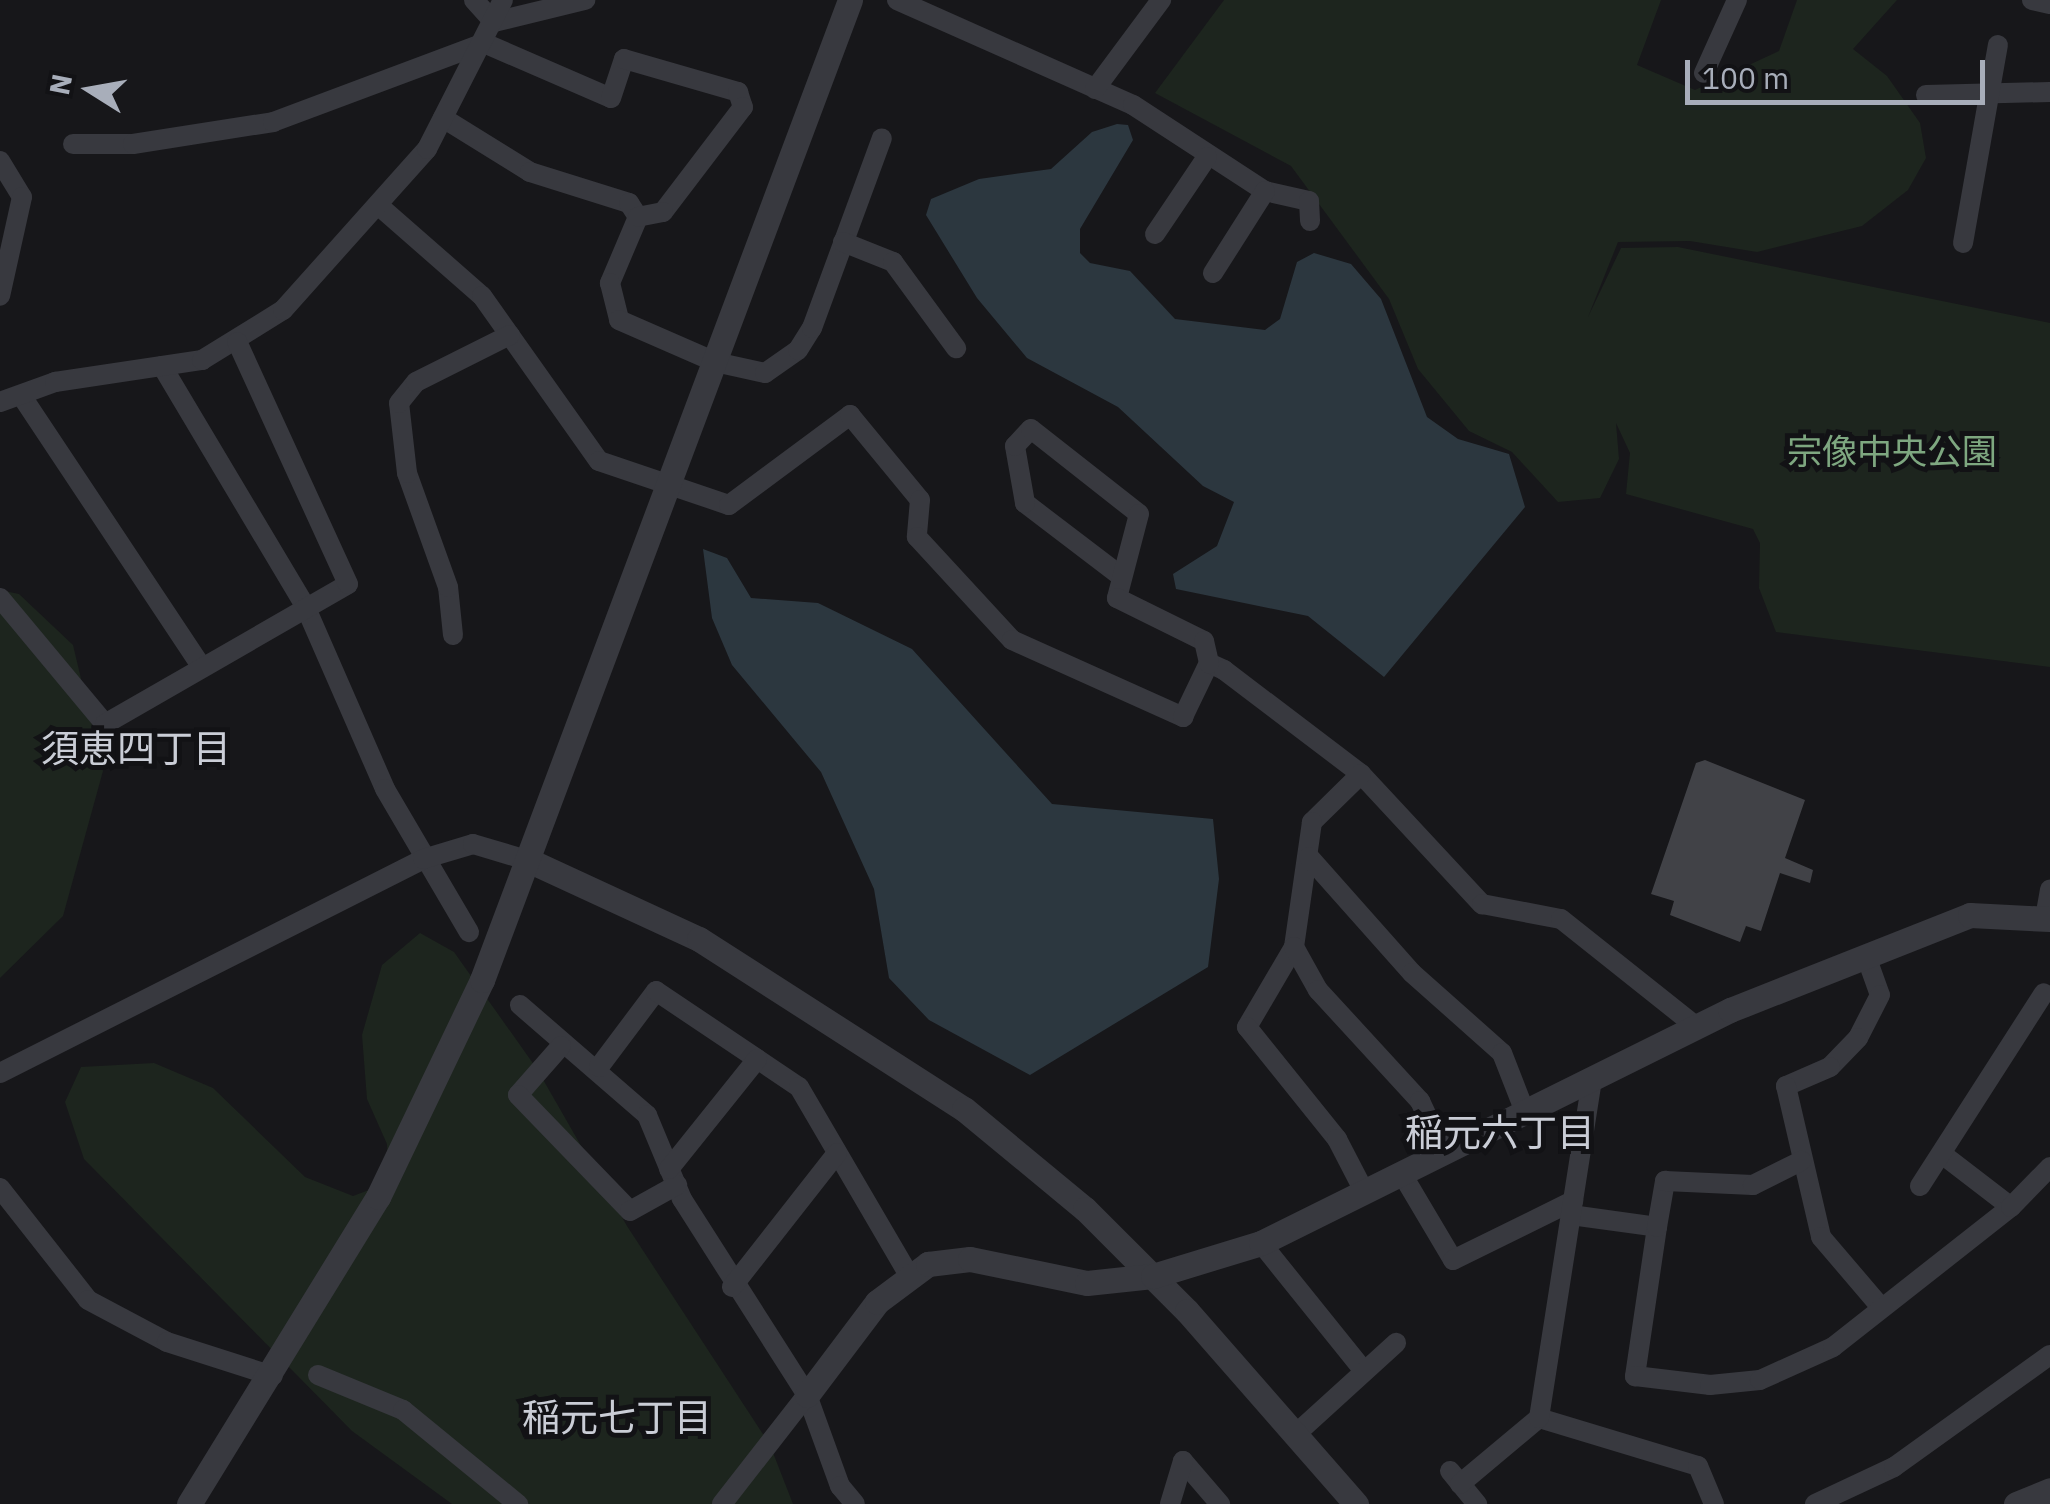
<!DOCTYPE html>
<html>
<head>
<meta charset="utf-8">
<style>
	body { margin:0 }
	#map { position:relative; width:2050px; height:1504px; overflow:hidden; background:#17171a; font-family:"IBM Plex Sans","Noto Sans JP",sans-serif }
	div>[style] { position:absolute }
	.green>* { inset:0; background:#1d251e }
	.water>* { inset:0; background:#2c373f }
	.building>* { inset:0; background:#414247 }
	.minor>* { height:20px; margin:-10px; padding:0 10px; transform-origin:10px; border-radius:10px; background:#38393f }
	.tertiary>* { height:25px; margin:-12.5px; padding:0 12.5px; transform-origin:12.5px; border-radius:12.5px; background:#38393f }
	span { translate:-50% -50%; white-space:nowrap; text-align:center; line-height:1.15; -webkit-text-stroke:10px #121215; paint-order:stroke }
	.park-label { font-size:35px; color:#7ea780 }
	.neighbourhood-label { font-size:38px; color:#cacdd6 }
	.north { position:absolute; left:40px; top:40px; width:100px; height:100px; -webkit-text-stroke:8px #121215; paint-order:stroke; rotate:281deg; font-size:28px; font-weight:700; line-height:40px; text-align:center; color:#a8aeba }
	.north::after { content:''; display:block; margin:auto; width:35px; height:45px; background:#a8aeba; clip-path:polygon(50% 0,100% 100%,50% 72%,0 100%) }
	.scale { position:absolute; left:1685px; top:60px; width:300px; height:45px; box-sizing:border-box; border:5px solid #a8aeba; border-top:0; padding-left:12px; font-size:30px; line-height:35px; white-space:nowrap; color:#a8aeba; -webkit-text-stroke:8px #121215; paint-order:stroke }
</style>
</head>
<body>
<div id="map">
	<div class="green">
		<div style="clip-path:polygon(1224px 0,1661px 0,1637px 65px,1695px 90px,1779px 51px,1797px 0,1897px 0,1853px 49px,1887px 76px,1920px 123px,1926px 158px,1908px 190px,1862px 226px,1757px 252px,1690px 241px,1618px 242px,1588px 317px,1621px 248px,1678px 247px,2050px 323px,2050px 667px,1776px 632px,1759px 588px,1760px 543px,1753px 529px,1626px 494px,1630px 453px,1616px 423px,1619px 459px,1600px 498px,1558px 502px,1512px 452px,1469px 431px,1418px 369px,1389px 299px,1291px 166px,1155px 93px)"></div>
		<div style="clip-path:polygon(0 590px,19px 594px,73px 645px,103px 771px,63px 916px,0 978px)"></div>
		<div style="clip-path:polygon(420px 933px,454px 952px,537px 1069px,627px 1226px,770px 1445px,793px 1504px,452px 1504px,352px 1431px,84px 1159px,65px 1102px,81px 1067px,154px 1063px,213px 1088px,305px 1177px,353px 1196px,377px 1187px,388px 1170px,387px 1144px,367px 1099px,362px 1035px,382px 965px)"></div>
	</div>
	<div class="water">
		<div style="clip-path:polygon(1117px 124px,1128px 125px,1133px 140px,1080px 229px,1080px 253px,1090px 263px,1130px 271px,1175px 319px,1265px 330px,1280px 319px,1297px 262px,1314px 253px,1351px 264px,1381px 299px,1427px 417px,1458px 439px,1509px 454px,1525px 507px,1384px 677px,1308px 616px,1176px 589px,1173px 574px,1217px 546px,1234px 502px,1203px 486px,1118px 407px,1027px 358px,977px 298px,926px 215px,931px 199px,979px 179px,1051px 169px,1092px 132px)"></div>
		<div style="clip-path:polygon(703px 549px,727px 558px,751px 598px,818px 603px,912px 649px,1052px 804px,1213px 819px,1219px 879px,1208px 967px,1030px 1075px,929px 1020px,889px 978px,874px 889px,821px 772px,732px 665px,712px 618px)"></div>
	</div>
	<div class="building">
		<div style="clip-path:polygon(1705px 760px,1805px 800px,1785px 858px,1813px 870px,1810px 883px,1780px 873px,1761px 931px,1746px 926px,1740px 942px,1670px 915px,1674px 901px,1651px 894px,1696px 763px)"></div>
	</div>
	<div class="minor">
		<div style="left:474px;top:0;width:30px;rotate:48deg"></div>
		<div style="left:494px;top:22px;width:94px;rotate:-13.6deg"></div>
		<div style="left:897px;top:0;width:258px;rotate:24deg"></div>
		<div style="left:1133px;top:105px;width:158px;rotate:33.1deg"></div>
		<div style="left:1265px;top:191px;width:45px;rotate:12.8deg"></div>
		<div style="left:1309px;top:201px;width:20px;rotate:87deg"></div>
		<div style="left:2032px;top:0;width:18px;rotate:13deg"></div>
		<div style="left:1704px;top:73px;width:80px;rotate:-65.7deg"></div>
		<div style="left:1095px;top:89px;width:111px;rotate:-53.4deg"></div>
		<div style="left:1926px;top:95px;width:124px;rotate:-1.4deg"></div>
		<div style="left:443px;top:118px;width:102px;rotate:31.8deg"></div>
		<div style="left:530px;top:172px;width:104px;rotate:17.4deg"></div>
		<div style="left:629px;top:203px;width:17px;rotate:57deg"></div>
		<div style="left:638px;top:217px;width:72px;rotate:113deg"></div>
		<div style="left:610px;top:283px;width:38px;rotate:76deg"></div>
		<div style="left:619px;top:320px;width:105px;rotate:23.6deg"></div>
		<div style="left:715px;top:362px;width:51px;rotate:12.4deg"></div>
		<div style="left:765px;top:373px;width:40px;rotate:-34.9deg"></div>
		<div style="left:798px;top:350px;width:26px;rotate:-58deg"></div>
		<div style="left:812px;top:328px;width:202px;rotate:-69.8deg"></div>
		<div style="left:73px;top:144px;width:60px"></div>
		<div style="left:133px;top:144px;width:142px;rotate:-8.9deg"></div>
		<div style="left:273px;top:122px;width:225px;rotate:-20.5deg"></div>
		<div style="left:484px;top:43px;width:138px;rotate:23.4deg"></div>
		<div style="left:611px;top:98px;width:41px;rotate:-71.6deg"></div>
		<div style="left:624px;top:59px;width:119px;rotate:16.1deg"></div>
		<div style="left:738px;top:92px;width:16px;rotate:72deg"></div>
		<div style="left:743px;top:107px;width:132px;rotate:127.3deg"></div>
		<div style="left:663px;top:212px;width:25px;rotate:169deg"></div>
		<div style="left:0;top:161px;width:42px;rotate:58.6deg"></div>
		<div style="left:22px;top:197px;width:101px;rotate:102.5deg"></div>
		<div style="left:378px;top:205px;width:138px;rotate:41.2deg"></div>
		<div style="left:482px;top:296px;width:202px;rotate:54.7deg"></div>
		<div style="left:599px;top:461px;width:137px;rotate:18.7deg"></div>
		<div style="left:729px;top:505px;width:151px;rotate:-36.6deg"></div>
		<div style="left:850px;top:415px;width:110px;rotate:50.5deg"></div>
		<div style="left:920px;top:500px;width:37px;rotate:95deg"></div>
		<div style="left:917px;top:537px;width:140px;rotate:47.3deg"></div>
		<div style="left:1012px;top:640px;width:188px;rotate:24.2deg"></div>
		<div style="left:1183px;top:717px;width:60px;rotate:-64.3deg"></div>
		<div style="left:1209px;top:663px;width:17px;rotate:25deg"></div>
		<div style="left:1224px;top:670px;width:172px;rotate:37.2deg"></div>
		<div style="left:1361px;top:774px;width:178px;rotate:47.1deg"></div>
		<div style="left:1482px;top:904px;width:80px;rotate:10.8deg"></div>
		<div style="left:1561px;top:919px;width:174px;rotate:38.5deg"></div>
		<div style="left:1155px;top:234px;width:93px;rotate:-56deg"></div>
		<div style="left:843px;top:242px;width:54px;rotate:21.8deg"></div>
		<div style="left:893px;top:262px;width:107px;rotate:53.8deg"></div>
		<div style="left:1963px;top:243px;width:201px;rotate:-80deg"></div>
		<div style="left:1213px;top:273px;width:97px;rotate:-57.6deg"></div>
		<div style="left:162px;top:366px;width:282px;rotate:59.2deg"></div>
		<div style="left:306px;top:608px;width:197px;rotate:66.4deg"></div>
		<div style="left:385px;top:789px;width:166px;rotate:59.6deg"></div>
		<div style="left:21px;top:395px;width:325px;rotate:56.4deg"></div>
		<div style="left:0;top:402px;width:59px;rotate:-20deg"></div>
		<div style="left:55px;top:382px;width:149px;rotate:-8.5deg"></div>
		<div style="left:202px;top:360px;width:95px;rotate:-31.7deg"></div>
		<div style="left:283px;top:310px;width:216px;rotate:-48.2deg"></div>
		<div style="left:427px;top:149px;width:167px;rotate:-63deg"></div>
		<div style="left:1122px;top:577px;width:122px;rotate:-142.7deg"></div>
		<div style="left:1025px;top:503px;width:58px;rotate:-100deg"></div>
		<div style="left:1015px;top:446px;width:23px;rotate:-47deg"></div>
		<div style="left:1031px;top:429px;width:137px;rotate:38.2deg"></div>
		<div style="left:1139px;top:514px;width:87px;rotate:104.7deg"></div>
		<div style="left:1117px;top:598px;width:97px;rotate:26.3deg"></div>
		<div style="left:1204px;top:641px;width:23px;rotate:77deg"></div>
		<div style="left:0;top:598px;width:164px;rotate:50.2deg"></div>
		<div style="left:105px;top:724px;width:280px;rotate:-29.9deg"></div>
		<div style="left:348px;top:584px;width:266px;rotate:-114.6deg"></div>
		<div style="left:453px;top:635px;width:48px;rotate:-95.9deg"></div>
		<div style="left:448px;top:587px;width:121px;rotate:-109.8deg"></div>
		<div style="left:407px;top:473px;width:70px;rotate:-96.5deg"></div>
		<div style="left:399px;top:403px;width:27px;rotate:-51deg"></div>
		<div style="left:416px;top:382px;width:105px;rotate:-26.6deg"></div>
		<div style="left:1361px;top:774px;width:69px;rotate:135.6deg"></div>
		<div style="left:1312px;top:822px;width:126px;rotate:98.2deg"></div>
		<div style="left:1294px;top:947px;width:93px;rotate:120.4deg"></div>
		<div style="left:1247px;top:1027px;width:144px;rotate:51.2deg"></div>
		<div style="left:1337px;top:1139px;width:59px;rotate:62.6deg"></div>
		<div style="left:1309px;top:857px;width:155px;rotate:48.4deg"></div>
		<div style="left:1412px;top:973px;width:120px;rotate:41.6deg"></div>
		<div style="left:1502px;top:1053px;width:63px;rotate:68.7deg"></div>
		<div style="left:2045px;top:918px;width:29px;rotate:-80deg"></div>
		<div style="left:1294px;top:947px;width:49px;rotate:60.8deg"></div>
		<div style="left:1318px;top:990px;width:151px;rotate:47.4deg"></div>
		<div style="left:1420px;top:1101px;width:56px;rotate:64.8deg"></div>
		<div style="left:1866px;top:956px;width:41px;rotate:70.3deg"></div>
		<div style="left:1880px;top:995px;width:48px;rotate:117.1deg"></div>
		<div style="left:1858px;top:1038px;width:40px;rotate:134deg"></div>
		<div style="left:1830px;top:1067px;width:48px;rotate:156.6deg"></div>
		<div style="left:1786px;top:1086px;width:155px;rotate:76.9deg"></div>
		<div style="left:1821px;top:1237px;width:91px;rotate:49.5deg"></div>
		<div style="left:520px;top:1005px;width:168px;rotate:40.9deg"></div>
		<div style="left:647px;top:1115px;width:91px;rotate:67.4deg"></div>
		<div style="left:682px;top:1199px;width:232px;rotate:57.5deg"></div>
		<div style="left:807px;top:1395px;width:97px;rotate:70.1deg"></div>
		<div style="left:840px;top:1486px;width:23px;rotate:50deg"></div>
		<div style="left:561px;top:1046px;width:65px;rotate:131.3deg"></div>
		<div style="left:518px;top:1095px;width:161px;rotate:46deg"></div>
		<div style="left:630px;top:1211px;width:54px;rotate:-29deg"></div>
		<div style="left:599px;top:1067px;width:95px;rotate:-53.1deg"></div>
		<div style="left:656px;top:991px;width:172px;rotate:33.9deg"></div>
		<div style="left:799px;top:1087px;width:214px;rotate:59.7deg"></div>
		<div style="left:0;top:1073px;width:474px;rotate:-26.8deg"></div>
		<div style="left:423px;top:859px;width:52px;rotate:-16.7deg"></div>
		<div style="left:473px;top:844px;width:59px;rotate:16.6deg"></div>
		<div style="left:1942px;top:1154px;width:87px;rotate:37.5deg"></div>
		<div style="left:669px;top:1169px;width:141px;rotate:-51.3deg"></div>
		<div style="left:1402px;top:1174px;width:100px;rotate:59.3deg"></div>
		<div style="left:1453px;top:1260px;width:134px;rotate:-26.2deg"></div>
		<div style="left:1920px;top:1186px;width:229px;rotate:-57.3deg"></div>
		<div style="left:0;top:1188px;width:142px;rotate:51.8deg"></div>
		<div style="left:88px;top:1300px;width:89px;rotate:28deg"></div>
		<div style="left:167px;top:1342px;width:111px;rotate:17.8deg"></div>
		<div style="left:1571px;top:1215px;width:87px;rotate:7.9deg"></div>
		<div style="left:1657px;top:1227px;width:151px;rotate:98.4deg"></div>
		<div style="left:1635px;top:1376px;width:76px;rotate:6.8deg"></div>
		<div style="left:1710px;top:1385px;width:50px;rotate:-5.7deg"></div>
		<div style="left:1760px;top:1380px;width:80px;rotate:-24.3deg"></div>
		<div style="left:1833px;top:1347px;width:226px;rotate:-38.2deg"></div>
		<div style="left:2011px;top:1207px;width:56px;rotate:-45.7deg"></div>
		<div style="left:1657px;top:1227px;width:47px;rotate:-80.1deg"></div>
		<div style="left:1665px;top:1181px;width:88px;rotate:2.6deg"></div>
		<div style="left:1753px;top:1185px;width:54px;rotate:-26.6deg"></div>
		<div style="left:1261px;top:1243px;width:164px;rotate:51.2deg"></div>
		<div style="left:732px;top:1287px;width:170px;rotate:-51.9deg"></div>
		<div style="left:318px;top:1375px;width:92px;rotate:22.4deg"></div>
		<div style="left:403px;top:1410px;width:149px;rotate:39.3deg"></div>
		<div style="left:1539px;top:1418px;width:166px;rotate:16.8deg"></div>
		<div style="left:1698px;top:1466px;width:41px;rotate:67.2deg"></div>
		<div style="left:1297px;top:1433px;width:134px;rotate:-42.3deg"></div>
		<div style="left:1183px;top:1461px;width:57px;rotate:49.3deg"></div>
		<div style="left:1450px;top:1471px;width:43px;rotate:50.7deg"></div>
		<div style="left:1460px;top:1484px;width:103px;rotate:-39.9deg"></div>
		<div style="left:1539px;top:1418px;width:343px;rotate:-81.1deg"></div>
		<div style="left:722px;top:1504px;width:138px;rotate:-52.1deg"></div>
		<div style="left:1170px;top:1504px;width:45px;rotate:-73.2deg"></div>
		<div style="left:1815px;top:1504px;width:87px;rotate:-25.1deg"></div>
		<div style="left:1894px;top:1467px;width:192px;rotate:-35.7deg"></div>
	</div>
	<div class="tertiary">
		<div style="left:530px;top:861px;width:186px;rotate:24.8deg"></div>
		<div style="left:699px;top:939px;width:315px;rotate:32.7deg"></div>
		<div style="left:964px;top:1109px;width:157px;rotate:39.6deg"></div>
		<div style="left:1085px;top:1209px;width:144px;rotate:45deg"></div>
		<div style="left:1187px;top:1311px;width:257px;rotate:48.8deg"></div>
		<div style="left:807px;top:1395px;width:116px;rotate:-53deg"></div>
		<div style="left:877px;top:1302px;width:64px;rotate:-36.7deg"></div>
		<div style="left:928px;top:1264px;width:42px;rotate:-6.8deg"></div>
		<div style="left:970px;top:1259px;width:119px;rotate:11.6deg"></div>
		<div style="left:1087px;top:1283px;width:66px;rotate:-6.1deg"></div>
		<div style="left:1153px;top:1276px;width:113px;rotate:-17deg"></div>
		<div style="left:1261px;top:1243px;width:524px;rotate:-26.42deg"></div>
		<div style="left:1730px;top:1010px;width:258px;rotate:-21.6deg"></div>
		<div style="left:1970px;top:915px;width:80px;rotate:2.9deg"></div>
		<div style="left:189px;top:1504px;width:361px;rotate:-58.4deg"></div>
		<div style="left:378px;top:1197px;width:241px;rotate:-64.4deg"></div>
		<div style="left:482px;top:980px;width:1047px;rotate:-69.42deg"></div>
		<div style="left:2016px;top:1504px;width:37px;rotate:-22deg"></div>
	</div>
	<div class="park-label">
		<span style="left:1892px;top:451px">宗像中央公園</span>
	</div>
	<div class="neighbourhood-label">
		<span style="left:136px;top:748px">須恵四丁目</span>
		<span style="left:1500px;top:1132px">稲元六丁目</span>
		<span style="left:617px;top:1417px">稲元七丁目</span>
	</div>
	<div class="north">N</div>
	<div class="scale">100 m</div>
</div>
</body>
</html>
